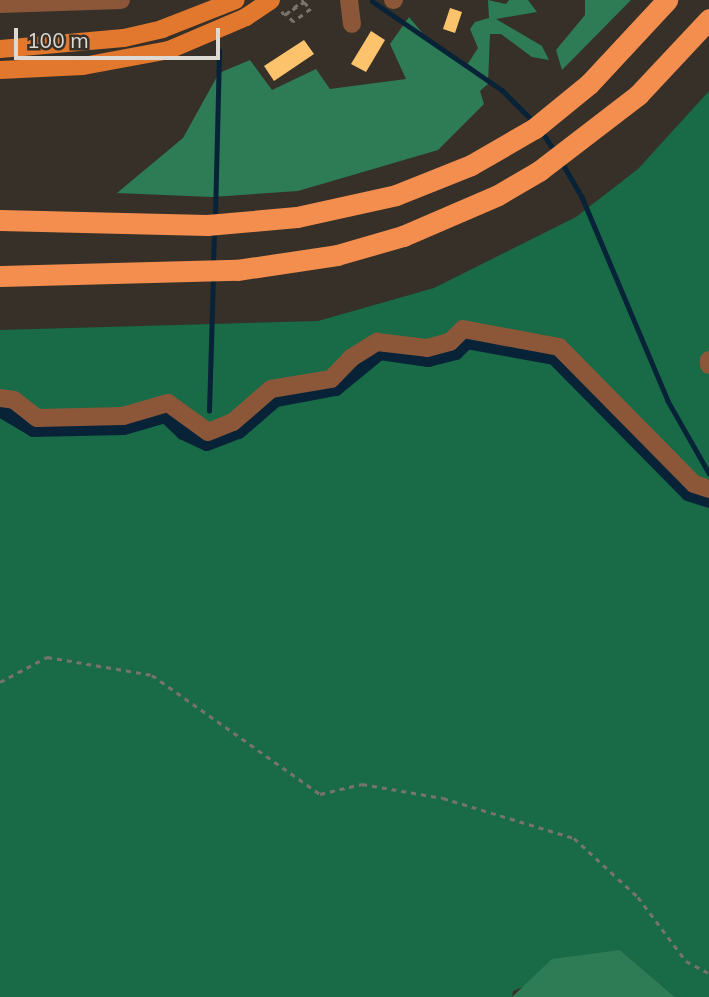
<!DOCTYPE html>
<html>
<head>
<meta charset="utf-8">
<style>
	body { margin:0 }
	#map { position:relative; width:709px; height:997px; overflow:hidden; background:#363028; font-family:Mulish,sans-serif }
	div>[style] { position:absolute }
	.green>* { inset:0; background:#186b46 }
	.forest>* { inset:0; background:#2d7c56 }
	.stream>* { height:4.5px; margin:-2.25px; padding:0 2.25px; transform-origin:2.25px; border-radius:2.25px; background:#082337 }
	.canal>* { height:14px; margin:-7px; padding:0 7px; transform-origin:7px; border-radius:7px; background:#082337 }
	.building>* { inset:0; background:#fdc36c }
	.path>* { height:2.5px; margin-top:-1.25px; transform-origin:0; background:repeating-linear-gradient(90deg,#78736c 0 5px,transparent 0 10px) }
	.minor>* { height:18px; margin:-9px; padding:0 9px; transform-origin:9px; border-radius:9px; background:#8b5738 }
	.major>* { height:18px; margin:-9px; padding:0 9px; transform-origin:9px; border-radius:9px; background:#e2772e }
	.highway>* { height:21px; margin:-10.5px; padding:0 10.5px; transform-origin:10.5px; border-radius:10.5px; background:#f48e4e }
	span { translate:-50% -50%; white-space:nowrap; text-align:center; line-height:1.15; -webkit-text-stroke:7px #363028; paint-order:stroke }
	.scale { position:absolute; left:14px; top:28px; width:206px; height:32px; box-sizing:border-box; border:4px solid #dddad5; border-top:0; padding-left:9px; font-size:21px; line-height:24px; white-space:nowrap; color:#dddad5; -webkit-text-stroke:5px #363028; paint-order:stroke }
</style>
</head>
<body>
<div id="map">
	<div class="green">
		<div style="clip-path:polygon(709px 91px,709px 997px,675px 997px,620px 950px,513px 991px,512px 997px,0 997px,0 330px,318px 321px,434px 288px,576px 217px,638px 169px)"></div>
	</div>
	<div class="forest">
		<div style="clip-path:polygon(488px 0,506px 4px,509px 0,528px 0,537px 12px,496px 19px,542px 46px,549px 60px,532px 57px,501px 34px,490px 34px,488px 84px,480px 91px,484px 104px,438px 150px,298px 191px,212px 197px,117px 193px,183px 138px,219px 73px,250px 60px,272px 90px,316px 69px,330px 89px,406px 79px,390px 44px,409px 17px,431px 43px,467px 65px,478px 48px,470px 29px,475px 22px,489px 18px)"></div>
		<div style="clip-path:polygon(585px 0,631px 0,562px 70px,556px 50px,585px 15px)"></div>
		<div style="clip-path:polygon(620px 950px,675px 997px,512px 997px,552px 959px)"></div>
	</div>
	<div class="stream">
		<div style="left:372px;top:1px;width:158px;rotate:34.4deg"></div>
		<div style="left:502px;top:90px;width:45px;rotate:45deg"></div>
		<div style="left:542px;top:132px;width:23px;rotate:56deg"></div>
		<div style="left:561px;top:161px;width:42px;rotate:59.7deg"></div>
		<div style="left:582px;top:197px;width:221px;rotate:67.1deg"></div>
		<div style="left:668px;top:401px;width:83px;rotate:60.3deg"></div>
		<div style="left:215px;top:217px;width:166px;rotate:-88.6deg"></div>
		<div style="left:213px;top:263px;width:33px;rotate:-88deg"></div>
		<div style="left:209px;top:411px;width:136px;rotate:-88.3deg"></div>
	</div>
	<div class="canal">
		<div style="left:0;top:410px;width:39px;rotate:31deg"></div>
		<div style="left:33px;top:430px;width:91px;rotate:-1.3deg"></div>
		<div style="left:124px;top:428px;width:43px;rotate:-16.3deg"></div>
		<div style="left:165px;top:416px;width:25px;rotate:43deg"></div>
		<div style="left:183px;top:433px;width:26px;rotate:25deg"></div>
		<div style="left:207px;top:444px;width:34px;rotate:-21deg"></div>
		<div style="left:239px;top:432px;width:49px;rotate:-40.9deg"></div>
		<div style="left:276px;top:400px;width:61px;rotate:-10.4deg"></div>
		<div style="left:336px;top:389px;width:57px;rotate:-39.3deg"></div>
		<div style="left:380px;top:353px;width:49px;rotate:8.3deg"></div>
		<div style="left:428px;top:360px;width:29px;rotate:-14deg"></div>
		<div style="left:456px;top:353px;width:16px;rotate:-45deg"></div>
		<div style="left:467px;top:342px;width:88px;rotate:10.4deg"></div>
		<div style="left:554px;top:358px;width:191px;rotate:45.4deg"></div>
		<div style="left:688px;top:494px;width:22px;rotate:18deg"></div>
	</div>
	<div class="building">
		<div style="clip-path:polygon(450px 8px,462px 12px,455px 33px,443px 29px)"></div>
		<div style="clip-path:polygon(371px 31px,385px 40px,366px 72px,351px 64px)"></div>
		<div style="clip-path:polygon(304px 40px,314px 54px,274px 81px,264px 66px)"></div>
	</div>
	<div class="path">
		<div style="left:282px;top:11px;width:4px;rotate:63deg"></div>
		<div style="left:284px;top:15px;width:24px;rotate:-33deg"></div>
		<div style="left:304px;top:2px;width:10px;rotate:45deg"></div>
		<div style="left:311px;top:9px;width:22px;rotate:144deg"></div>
		<div style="left:293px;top:22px;width:11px;rotate:-131deg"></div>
		<div style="left:286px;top:14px;width:21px;rotate:-39deg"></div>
		<div style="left:302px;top:1px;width:2px;rotate:-27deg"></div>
		<div style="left:0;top:682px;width:53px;rotate:-28deg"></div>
		<div style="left:47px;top:657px;width:107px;rotate:9.7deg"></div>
		<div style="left:152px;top:675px;width:206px;rotate:35.3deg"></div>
		<div style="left:320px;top:794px;width:43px;rotate:-13.4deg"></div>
		<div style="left:362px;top:784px;width:82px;rotate:9.8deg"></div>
		<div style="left:443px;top:798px;width:137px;rotate:17deg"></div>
		<div style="left:574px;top:838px;width:87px;rotate:42.7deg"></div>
		<div style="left:638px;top:897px;width:80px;rotate:53.1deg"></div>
		<div style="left:686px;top:961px;width:26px;rotate:28deg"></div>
	</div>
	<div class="minor">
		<div style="left:349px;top:0;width:24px;rotate:83deg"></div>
		<div style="left:393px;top:0;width:1px"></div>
		<div style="left:0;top:4px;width:121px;rotate:-1.9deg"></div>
		<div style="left:709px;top:360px;width:5px;rotate:90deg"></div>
		<div style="left:0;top:398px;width:14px;rotate:8deg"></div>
		<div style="left:14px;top:400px;width:29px;rotate:38deg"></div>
		<div style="left:37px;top:418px;width:86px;rotate:-1.3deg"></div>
		<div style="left:123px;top:416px;width:47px;rotate:-16.1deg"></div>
		<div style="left:168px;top:403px;width:49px;rotate:35.9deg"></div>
		<div style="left:208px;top:432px;width:27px;rotate:-22deg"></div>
		<div style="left:233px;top:422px;width:50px;rotate:-41deg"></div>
		<div style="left:271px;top:389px;width:61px;rotate:-9.5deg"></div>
		<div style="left:331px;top:379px;width:29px;rotate:-46deg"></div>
		<div style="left:351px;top:358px;width:31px;rotate:-32deg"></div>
		<div style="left:377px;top:342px;width:50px;rotate:6.8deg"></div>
		<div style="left:427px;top:348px;width:24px;rotate:-15deg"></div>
		<div style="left:450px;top:342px;width:18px;rotate:-45deg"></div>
		<div style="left:463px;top:329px;width:98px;rotate:10.6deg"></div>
		<div style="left:559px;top:347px;width:192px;rotate:45.4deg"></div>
		<div style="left:694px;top:484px;width:16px;rotate:18deg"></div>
	</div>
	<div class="major">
		<div style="left:0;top:49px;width:124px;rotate:-5.1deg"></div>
		<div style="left:124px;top:38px;width:39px;rotate:-13deg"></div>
		<div style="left:162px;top:29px;width:79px;rotate:-21.4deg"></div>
		<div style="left:0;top:70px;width:83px;rotate:-2.8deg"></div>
		<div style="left:83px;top:66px;width:87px;rotate:-10.5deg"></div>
		<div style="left:169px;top:50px;width:84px;rotate:-23.2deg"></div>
		<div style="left:246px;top:17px;width:30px;rotate:-34deg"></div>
	</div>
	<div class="highway">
		<div style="left:0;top:220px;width:207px;rotate:1.4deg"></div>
		<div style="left:207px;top:225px;width:90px;rotate:-5.1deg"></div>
		<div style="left:297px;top:217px;width:101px;rotate:-12.5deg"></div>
		<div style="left:396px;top:195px;width:81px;rotate:-21.8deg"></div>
		<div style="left:471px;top:165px;width:74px;rotate:-30deg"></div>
		<div style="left:535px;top:128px;width:70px;rotate:-39.2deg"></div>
		<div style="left:589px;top:84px;width:115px;rotate:-47.1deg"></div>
		<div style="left:0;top:276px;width:237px;rotate:-1.5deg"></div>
		<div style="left:237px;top:270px;width:101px;rotate:-8.5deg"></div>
		<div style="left:337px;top:255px;width:69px;rotate:-16.1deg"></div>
		<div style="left:403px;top:236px;width:103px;rotate:-23.3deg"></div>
		<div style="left:498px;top:195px;width:48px;rotate:-30.3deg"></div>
		<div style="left:539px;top:171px;width:125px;rotate:-37.5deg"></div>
		<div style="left:638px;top:95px;width:104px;rotate:-46.9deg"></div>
	</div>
	<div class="scale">100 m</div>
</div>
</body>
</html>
